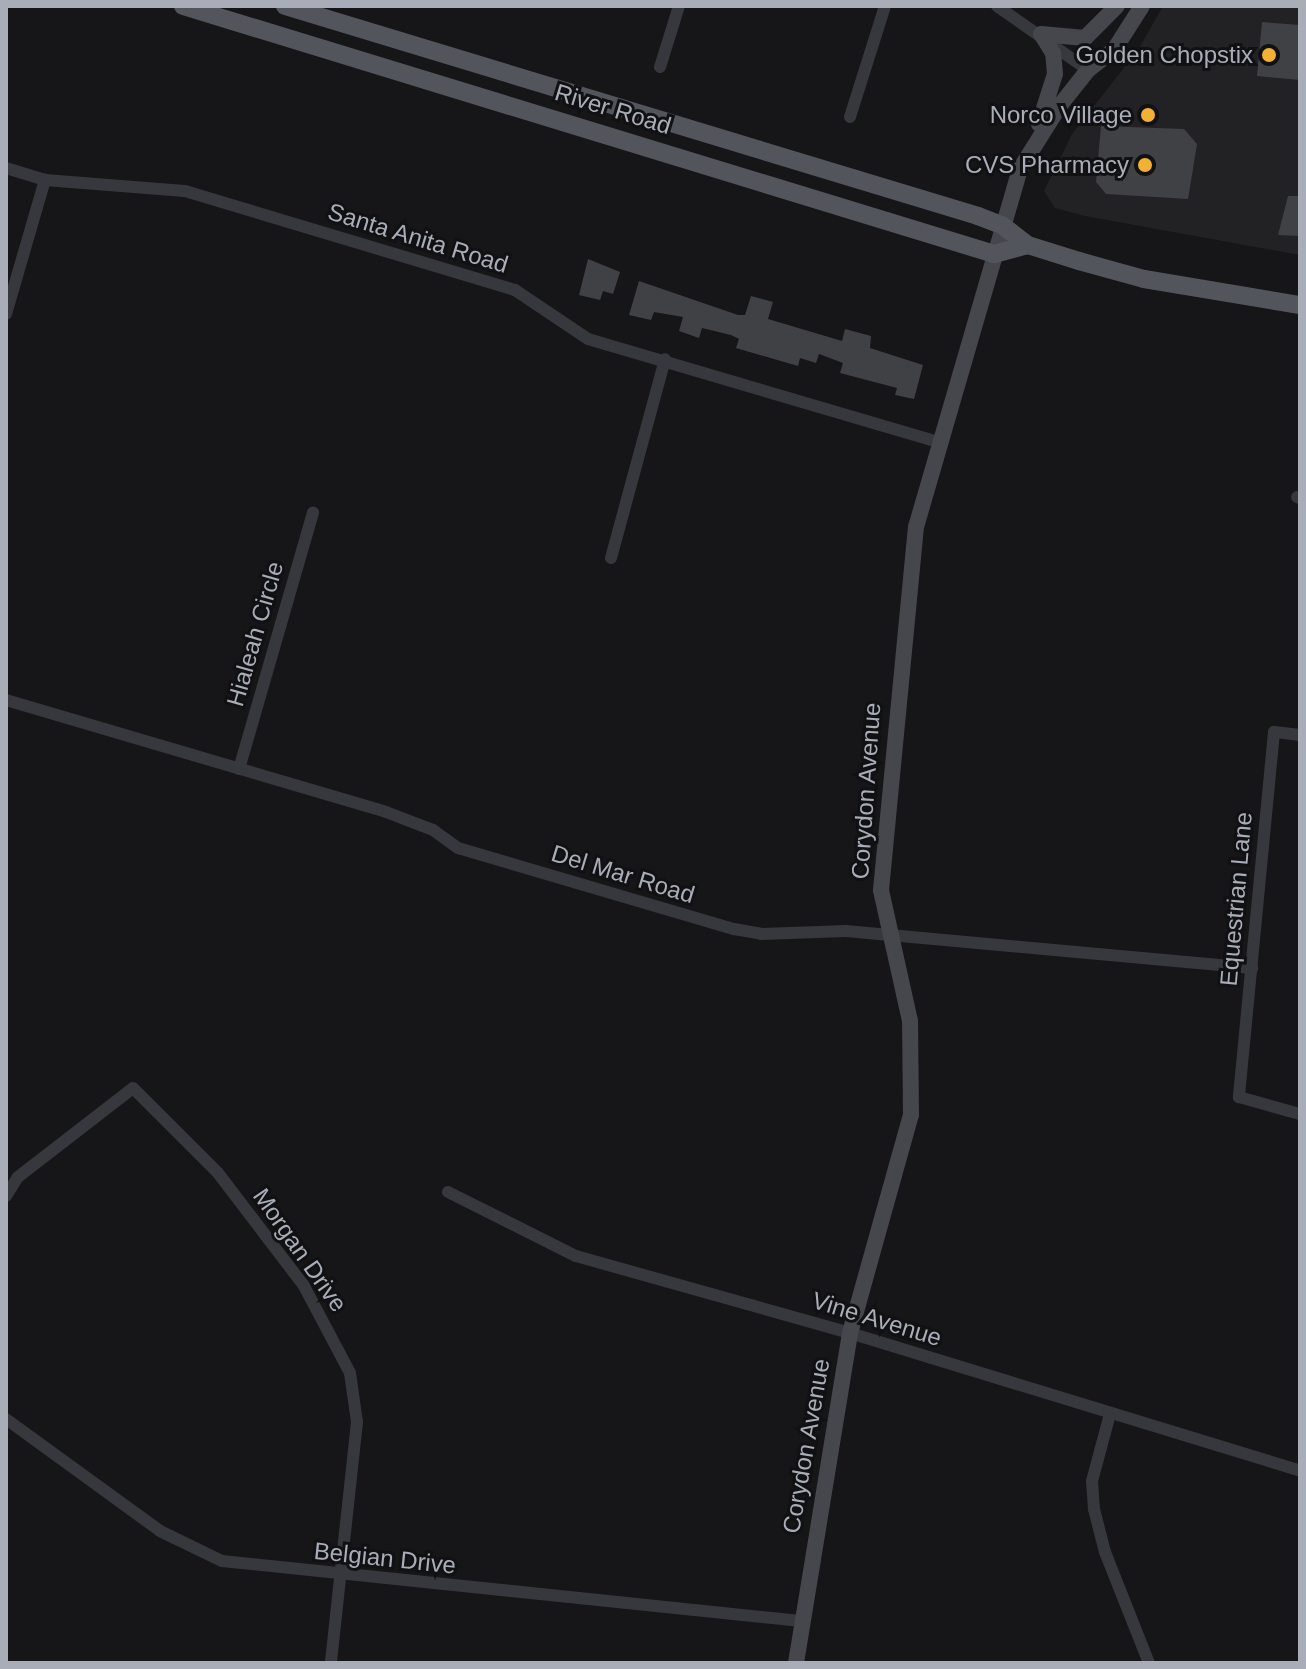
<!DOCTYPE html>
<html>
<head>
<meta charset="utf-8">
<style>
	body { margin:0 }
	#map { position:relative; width:1306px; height:1669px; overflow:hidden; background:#161618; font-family:Arial,sans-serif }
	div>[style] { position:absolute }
	.built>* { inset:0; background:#222225 }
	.building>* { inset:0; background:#404145 }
	.street>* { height:12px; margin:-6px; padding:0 6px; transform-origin:6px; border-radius:6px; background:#37383d }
	.secondary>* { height:16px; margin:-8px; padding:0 8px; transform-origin:8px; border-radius:8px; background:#45474d }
	.primary>* { height:18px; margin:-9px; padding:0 9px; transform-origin:9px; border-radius:9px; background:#53555c }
	.dots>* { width:22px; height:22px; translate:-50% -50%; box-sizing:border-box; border:4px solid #111113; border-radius:50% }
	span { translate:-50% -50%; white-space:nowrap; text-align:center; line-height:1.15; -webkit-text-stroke:6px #111113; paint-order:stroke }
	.poi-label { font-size:24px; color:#a8adb8 }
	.right { translate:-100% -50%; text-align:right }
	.street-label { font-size:24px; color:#a8adb8 }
	.frame { position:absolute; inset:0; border:8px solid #a8adb8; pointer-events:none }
</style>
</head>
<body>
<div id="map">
	<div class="built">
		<div style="clip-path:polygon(1163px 6px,1300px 6px,1300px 255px,1085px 216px,1055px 208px,1044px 191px,1072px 134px,1138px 50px)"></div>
	</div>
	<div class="building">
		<div style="clip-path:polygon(1262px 22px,1300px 25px,1300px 80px,1257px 76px)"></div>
		<div style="clip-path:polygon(1101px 126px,1184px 129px,1197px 144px,1188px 199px,1106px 194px,1096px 182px)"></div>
		<div style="clip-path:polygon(1288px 196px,1300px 196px,1300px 236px,1278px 235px)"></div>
		<div style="clip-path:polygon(588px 259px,620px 272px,613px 294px,603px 291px,600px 300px,579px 295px)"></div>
		<div style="clip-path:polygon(639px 281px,738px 315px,745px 315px,751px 296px,773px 302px,768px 319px,842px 341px,845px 329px,871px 336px,870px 348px,923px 365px,914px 399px,895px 395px,897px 388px,840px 373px,843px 363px,819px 354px,816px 363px,800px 358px,798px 366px,736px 348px,739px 339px,731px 335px,702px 328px,699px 338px,679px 331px,683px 317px,654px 312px,651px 320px,629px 315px)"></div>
	</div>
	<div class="street">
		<div style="left:997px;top:6px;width:111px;rotate:35.1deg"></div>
		<div style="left:660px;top:67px;width:64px;rotate:-72.7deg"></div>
		<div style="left:850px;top:117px;width:116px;rotate:-72.5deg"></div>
		<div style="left:6px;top:168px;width:41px;rotate:17.1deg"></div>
		<div style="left:45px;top:180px;width:140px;rotate:4.5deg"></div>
		<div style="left:185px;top:191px;width:345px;rotate:16.7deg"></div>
		<div style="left:515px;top:290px;width:88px;rotate:33.9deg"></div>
		<div style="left:588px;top:339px;width:366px;rotate:16.4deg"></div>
		<div style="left:6px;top:314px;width:140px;rotate:-73.8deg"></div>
		<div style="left:1297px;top:497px;width:3px;rotate:18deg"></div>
		<div style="left:611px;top:558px;width:206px;rotate:-74.8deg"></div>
		<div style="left:6px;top:700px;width:396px;rotate:16.4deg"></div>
		<div style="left:386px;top:812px;width:50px;rotate:21deg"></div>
		<div style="left:433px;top:830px;width:31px;rotate:36deg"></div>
		<div style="left:458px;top:848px;width:288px;rotate:16.4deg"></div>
		<div style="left:734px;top:929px;width:27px;rotate:10deg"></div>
		<div style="left:761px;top:934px;width:85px;rotate:-2deg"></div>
		<div style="left:846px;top:931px;width:408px;rotate:5.2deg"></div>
		<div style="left:1300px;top:735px;width:26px;rotate:-173deg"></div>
		<div style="left:1274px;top:732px;width:367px;rotate:95.5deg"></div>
		<div style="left:1239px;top:1097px;width:63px;rotate:15.6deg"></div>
		<div style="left:239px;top:769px;width:267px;rotate:-73.9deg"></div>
		<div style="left:448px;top:1192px;width:143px;rotate:26.6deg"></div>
		<div style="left:576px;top:1256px;width:285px;rotate:15.7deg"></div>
		<div style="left:850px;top:1333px;width:471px;rotate:17deg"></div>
		<div style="left:6px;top:1196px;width:22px;rotate:-58deg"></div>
		<div style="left:18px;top:1177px;width:145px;rotate:-37.7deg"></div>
		<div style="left:133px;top:1088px;width:120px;rotate:45deg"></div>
		<div style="left:218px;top:1173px;width:142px;rotate:52.7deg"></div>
		<div style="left:304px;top:1286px;width:98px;rotate:62.1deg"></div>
		<div style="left:350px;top:1373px;width:49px;rotate:81.9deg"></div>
		<div style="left:357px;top:1422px;width:242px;rotate:96.2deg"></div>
		<div style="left:1110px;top:1414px;width:69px;rotate:105deg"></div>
		<div style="left:1092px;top:1481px;width:28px;rotate:86deg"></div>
		<div style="left:1094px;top:1509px;width:44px;rotate:75.7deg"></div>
		<div style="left:1105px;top:1552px;width:119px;rotate:68.4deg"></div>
		<div style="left:6px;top:1419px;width:190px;rotate:36deg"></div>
		<div style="left:160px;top:1531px;width:69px;rotate:25.8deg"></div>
		<div style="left:222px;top:1561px;width:582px;rotate:5.92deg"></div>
	</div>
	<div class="secondary">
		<div style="left:1041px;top:34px;width:44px;rotate:5.2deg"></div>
		<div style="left:1085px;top:38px;width:45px;rotate:-45deg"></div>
		<div style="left:1039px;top:124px;width:52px;rotate:-72.3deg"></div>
		<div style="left:1055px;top:74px;width:21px;rotate:-95deg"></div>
		<div style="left:1053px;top:53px;width:22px;rotate:-122deg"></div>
		<div style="left:796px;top:1663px;width:334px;rotate:-80.7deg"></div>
		<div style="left:850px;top:1333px;width:226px;rotate:-74.4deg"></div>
		<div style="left:911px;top:1115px;width:94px;rotate:-90.6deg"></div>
		<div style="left:910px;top:1021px;width:134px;rotate:-102.5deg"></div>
		<div style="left:881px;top:890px;width:365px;rotate:-84.5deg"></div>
		<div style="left:916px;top:527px;width:373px;rotate:-73.8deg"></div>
		<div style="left:1020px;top:169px;width:77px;rotate:-57.8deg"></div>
		<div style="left:1061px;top:104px;width:43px;rotate:-51.5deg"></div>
		<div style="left:1088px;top:70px;width:33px;rotate:-38deg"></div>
		<div style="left:1114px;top:50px;width:52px;rotate:-57.5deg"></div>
	</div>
	<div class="primary">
		<div style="left:183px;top:6px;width:848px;rotate:17deg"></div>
		<div style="left:994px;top:254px;width:34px;rotate:-15deg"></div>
		<div style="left:285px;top:6px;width:724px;rotate:16.86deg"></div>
		<div style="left:978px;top:216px;width:26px;rotate:21deg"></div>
		<div style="left:1002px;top:225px;width:33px;rotate:38deg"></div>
		<div style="left:1028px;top:245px;width:53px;rotate:17.4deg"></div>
		<div style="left:1079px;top:261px;width:67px;rotate:15.5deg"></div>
		<div style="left:1144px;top:279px;width:158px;rotate:9.5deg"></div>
	</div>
	<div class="dots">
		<div style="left:1269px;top:55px;background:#f2b134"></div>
		<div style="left:1148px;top:115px;background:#f2b134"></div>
		<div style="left:1145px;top:165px;background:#f2b134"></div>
	</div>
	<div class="poi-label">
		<span class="right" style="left:1253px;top:55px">Golden Chopstix</span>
		<span class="right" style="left:1132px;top:115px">Norco Village</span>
		<span class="right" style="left:1129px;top:165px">CVS Pharmacy</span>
	</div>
	<div class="street-label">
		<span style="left:613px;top:109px;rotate:17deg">River Road</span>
		<span style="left:418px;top:238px;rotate:17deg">Santa Anita Road</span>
		<span style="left:255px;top:634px;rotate:-74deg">Hialeah Circle</span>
		<span style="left:866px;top:791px;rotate:-86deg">Corydon Avenue</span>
		<span style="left:623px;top:874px;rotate:17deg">Del Mar Road</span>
		<span style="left:1236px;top:899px;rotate:-85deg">Equestrian Lane</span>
		<span style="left:300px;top:1250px;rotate:55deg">Morgan Drive</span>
		<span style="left:877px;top:1319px;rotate:17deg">Vine Avenue</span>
		<span style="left:806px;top:1446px;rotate:-80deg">Corydon Avenue</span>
		<span style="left:385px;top:1558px;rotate:6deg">Belgian Drive</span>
	</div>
	<div class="frame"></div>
</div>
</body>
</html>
